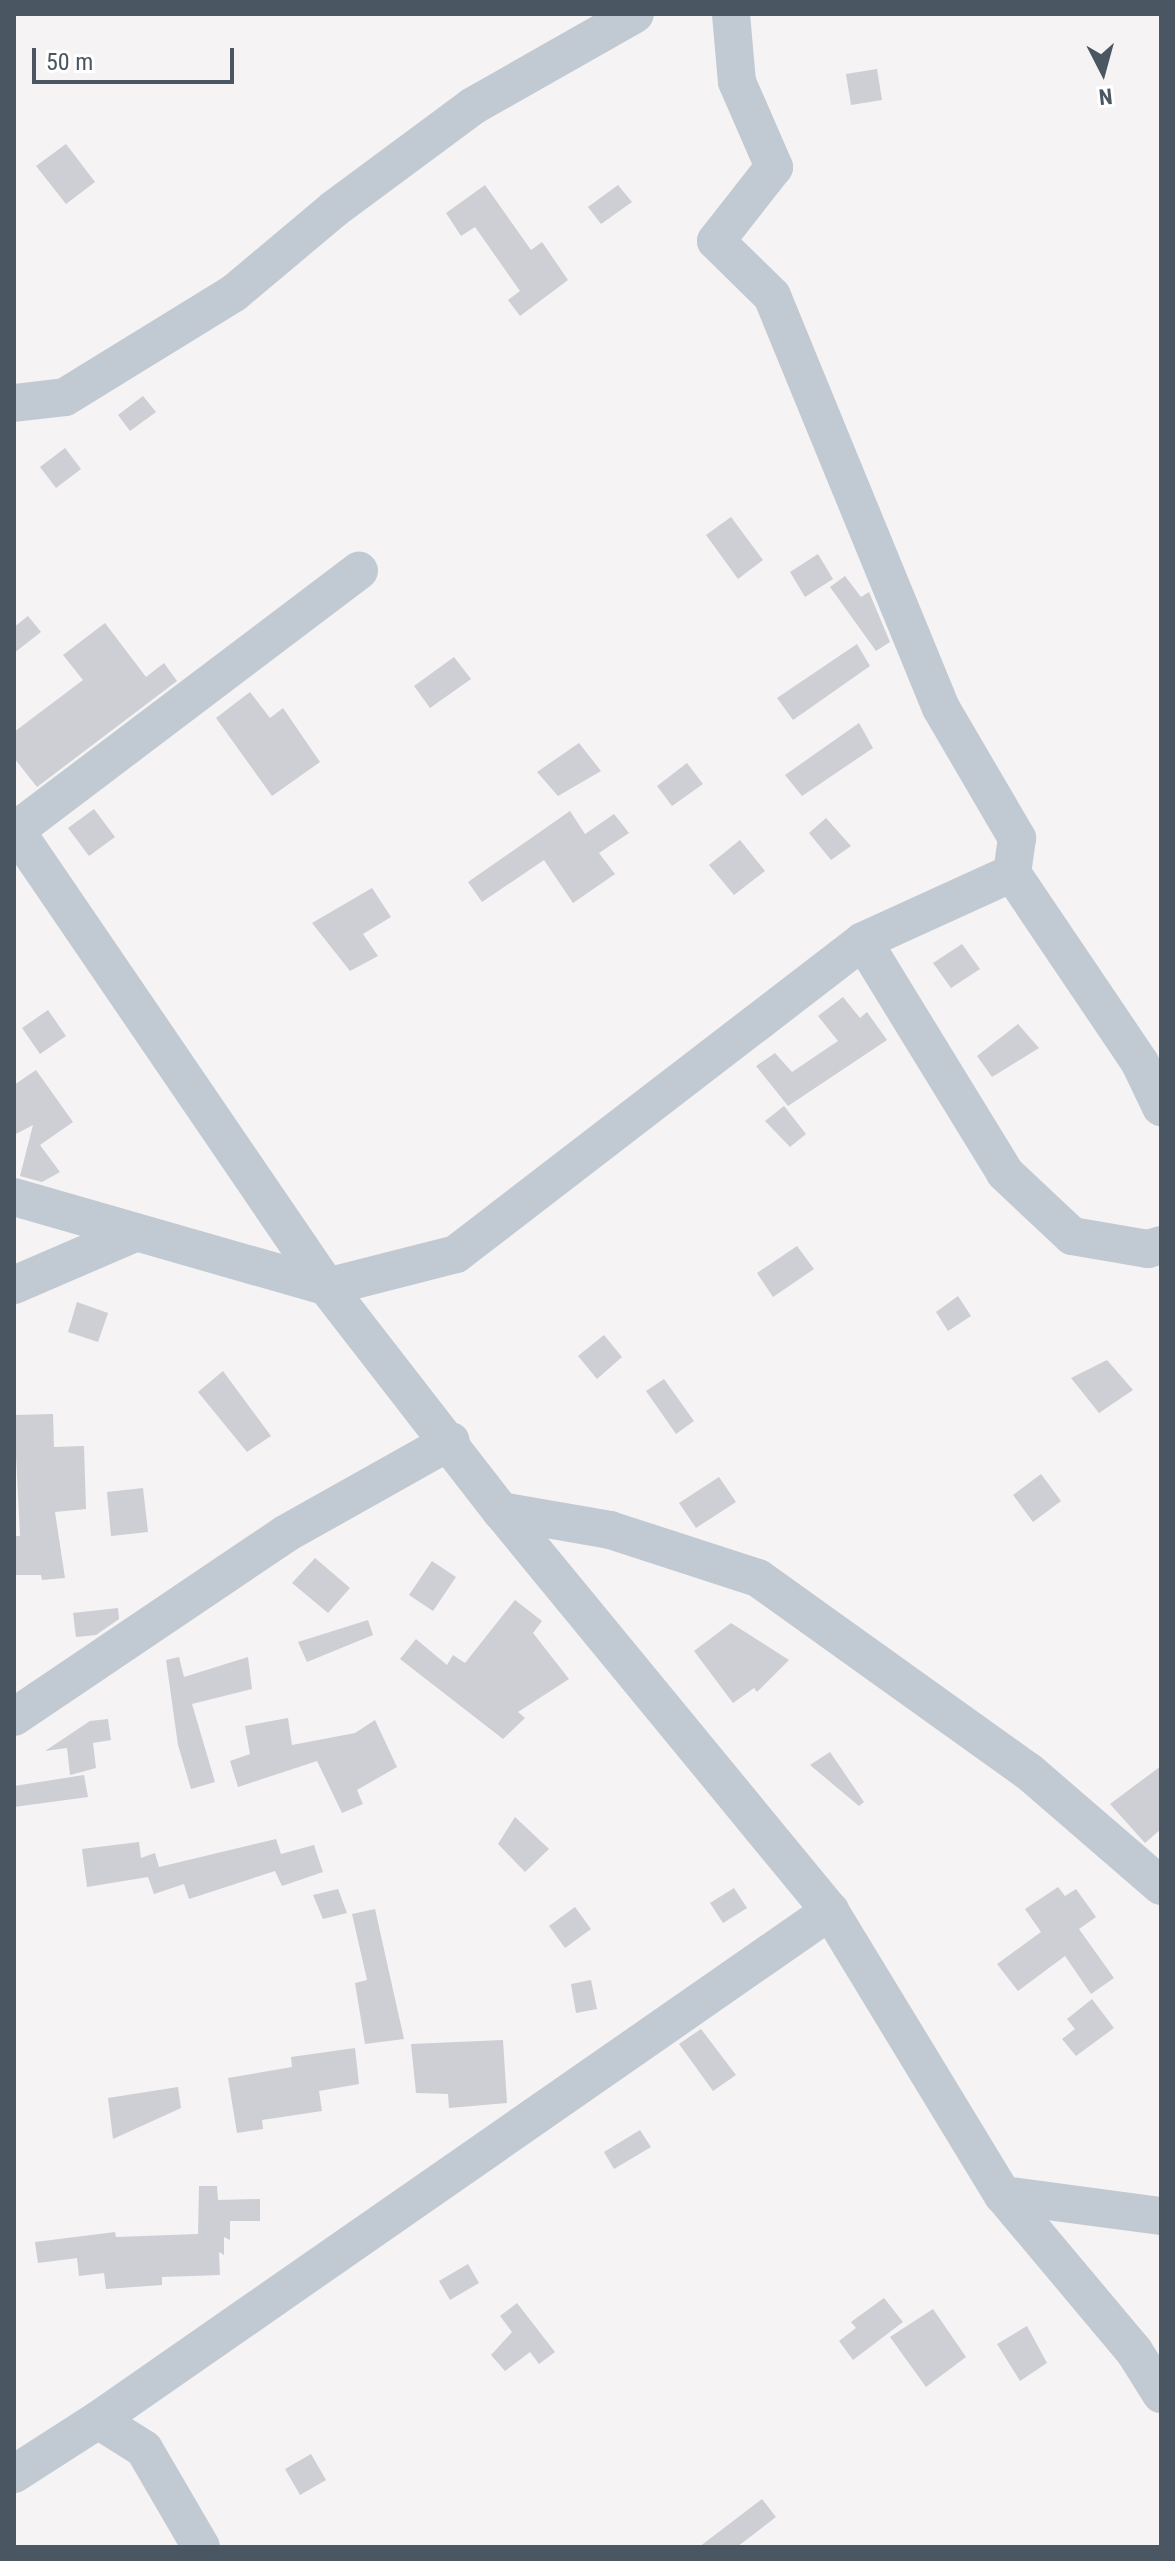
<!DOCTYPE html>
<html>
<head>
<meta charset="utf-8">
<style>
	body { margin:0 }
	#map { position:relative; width:1175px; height:2561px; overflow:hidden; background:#f5f3f3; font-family:"Roboto Condensed",sans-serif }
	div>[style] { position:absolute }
	.building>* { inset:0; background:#cdcfd5 }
	.minor>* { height:38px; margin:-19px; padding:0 19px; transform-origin:19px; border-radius:19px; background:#c1cad2 }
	span { translate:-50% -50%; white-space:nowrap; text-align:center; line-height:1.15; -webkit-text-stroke:8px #fff; paint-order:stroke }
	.frame { position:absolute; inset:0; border:16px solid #4a5661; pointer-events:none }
	.north { position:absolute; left:1063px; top:32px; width:80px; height:80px; -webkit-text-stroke:6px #fff; paint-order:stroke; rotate:174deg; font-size:22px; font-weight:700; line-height:32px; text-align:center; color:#4a5661 }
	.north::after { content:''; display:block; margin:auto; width:28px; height:36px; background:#4a5661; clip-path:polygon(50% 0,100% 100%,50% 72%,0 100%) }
	.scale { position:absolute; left:32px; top:48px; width:202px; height:36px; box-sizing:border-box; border:4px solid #4a5661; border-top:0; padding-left:10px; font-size:24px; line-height:28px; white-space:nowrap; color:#4a5661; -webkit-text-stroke:6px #fff; paint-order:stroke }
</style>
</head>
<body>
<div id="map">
	<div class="building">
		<div style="clip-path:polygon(877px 69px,882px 100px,851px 105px,846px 74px)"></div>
		<div style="clip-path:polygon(66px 144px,95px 182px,66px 204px,36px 166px)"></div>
		<div style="clip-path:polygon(485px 185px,531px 250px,542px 242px,568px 280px,520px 316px,508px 300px,520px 291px,475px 227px,461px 236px,446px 213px)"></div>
		<div style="clip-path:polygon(618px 185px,632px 202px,601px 224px,588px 207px)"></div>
		<div style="clip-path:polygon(143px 396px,156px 412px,130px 431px,118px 415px)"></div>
		<div style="clip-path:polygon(65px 448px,81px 469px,56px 488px,40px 467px)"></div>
		<div style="clip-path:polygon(731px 517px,763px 560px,738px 579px,706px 535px)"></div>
		<div style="clip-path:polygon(818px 554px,833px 579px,805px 597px,790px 572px)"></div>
		<div style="clip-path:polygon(845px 576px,861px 597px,869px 592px,890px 642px,876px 651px,830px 587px)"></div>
		<div style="clip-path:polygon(28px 616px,41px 632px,14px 653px,14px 627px)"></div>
		<div style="clip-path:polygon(105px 623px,146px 677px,164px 663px,177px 681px,37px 787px,14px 758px,14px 732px,83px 680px,63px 655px)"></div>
		<div style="clip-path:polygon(857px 644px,870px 666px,793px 720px,777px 698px)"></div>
		<div style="clip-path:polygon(454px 657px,471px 679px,430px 708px,414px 686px)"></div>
		<div style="clip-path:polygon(250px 692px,270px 718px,283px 708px,320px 762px,272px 796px,216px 718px)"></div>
		<div style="clip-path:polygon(859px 723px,873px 748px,802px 796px,785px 775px)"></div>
		<div style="clip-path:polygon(579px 743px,601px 771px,558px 796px,537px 772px)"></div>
		<div style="clip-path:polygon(687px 763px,703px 784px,672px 806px,657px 786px)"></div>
		<div style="clip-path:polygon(94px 809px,115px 837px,89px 856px,68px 828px)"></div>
		<div style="clip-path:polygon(570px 811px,585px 834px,614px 814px,629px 833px,599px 853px,615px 874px,573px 903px,544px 860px,482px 902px,468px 882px)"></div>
		<div style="clip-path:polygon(826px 818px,851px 846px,831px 860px,809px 833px)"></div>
		<div style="clip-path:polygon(740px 840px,765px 871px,734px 895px,709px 865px)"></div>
		<div style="clip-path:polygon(372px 888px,391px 917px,363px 934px,378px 956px,350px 971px,312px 923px)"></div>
		<div style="clip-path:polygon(962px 944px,980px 969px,951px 988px,933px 963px)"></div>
		<div style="clip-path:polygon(843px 997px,860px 1018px,867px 1012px,887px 1040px,788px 1106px,756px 1066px,775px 1053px,792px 1072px,838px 1041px,818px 1016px)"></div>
		<div style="clip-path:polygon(48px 1010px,66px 1036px,40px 1054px,22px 1028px)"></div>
		<div style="clip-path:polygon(1018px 1024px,1039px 1048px,992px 1077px,977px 1056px)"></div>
		<div style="clip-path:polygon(36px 1070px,73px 1122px,40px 1145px,60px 1172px,42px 1182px,20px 1176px,33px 1125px,14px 1135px,14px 1085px)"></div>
		<div style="clip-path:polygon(784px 1106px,806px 1134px,790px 1147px,765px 1121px)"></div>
		<div style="clip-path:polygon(797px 1246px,814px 1269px,773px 1297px,757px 1273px)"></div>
		<div style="clip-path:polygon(958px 1296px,971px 1316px,948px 1331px,936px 1312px)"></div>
		<div style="clip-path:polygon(77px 1302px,108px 1313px,98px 1342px,68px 1332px)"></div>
		<div style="clip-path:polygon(604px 1335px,622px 1357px,597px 1379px,578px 1356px)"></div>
		<div style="clip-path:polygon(1107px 1360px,1133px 1390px,1099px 1413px,1071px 1378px)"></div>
		<div style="clip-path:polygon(223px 1371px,271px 1436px,247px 1452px,198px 1392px)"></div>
		<div style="clip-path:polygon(664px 1379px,694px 1421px,676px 1434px,646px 1391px)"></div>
		<div style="clip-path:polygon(53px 1414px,54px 1447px,84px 1446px,86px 1509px,55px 1512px,65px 1578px,42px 1580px,41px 1575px,14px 1575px,14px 1536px,20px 1536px,14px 1415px)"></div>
		<div style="clip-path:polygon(1041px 1474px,1061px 1501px,1033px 1522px,1013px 1495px)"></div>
		<div style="clip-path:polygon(719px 1477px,736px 1502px,696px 1528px,679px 1503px)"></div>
		<div style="clip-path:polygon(143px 1488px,148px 1532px,111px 1536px,107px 1492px)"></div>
		<div style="clip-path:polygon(315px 1558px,350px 1588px,328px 1613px,292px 1583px)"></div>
		<div style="clip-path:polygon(432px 1561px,456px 1577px,433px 1611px,409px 1595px)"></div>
		<div style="clip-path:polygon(515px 1600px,542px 1621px,533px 1633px,569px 1679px,518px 1712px,525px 1718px,503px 1739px,400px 1659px,416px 1639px,447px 1665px,453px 1655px,465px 1663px)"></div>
		<div style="clip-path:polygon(118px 1608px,119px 1619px,96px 1635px,76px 1637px,73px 1613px)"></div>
		<div style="clip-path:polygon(368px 1620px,373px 1635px,307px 1662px,298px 1642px)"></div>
		<div style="clip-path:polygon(731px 1623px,789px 1660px,757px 1692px,754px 1688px,733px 1703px,694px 1651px)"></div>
		<div style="clip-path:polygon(179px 1657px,184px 1677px,248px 1657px,252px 1689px,192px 1704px,215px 1782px,191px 1789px,178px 1745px,166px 1660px)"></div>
		<div style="clip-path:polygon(288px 1718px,292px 1745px,355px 1733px,375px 1720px,397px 1767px,357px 1790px,363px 1804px,342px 1813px,317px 1761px,238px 1787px,230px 1761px,250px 1754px,245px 1726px)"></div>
		<div style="clip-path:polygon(108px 1719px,111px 1740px,93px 1743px,96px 1768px,70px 1775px,67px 1748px,45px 1751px,90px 1721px)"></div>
		<div style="clip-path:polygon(830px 1752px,864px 1802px,859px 1806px,810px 1765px)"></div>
		<div style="clip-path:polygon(1161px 1766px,1161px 1829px,1145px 1843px,1110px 1804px)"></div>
		<div style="clip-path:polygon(84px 1775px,88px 1797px,14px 1807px,14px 1786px)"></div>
		<div style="clip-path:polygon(515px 1817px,549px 1849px,525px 1872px,498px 1844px)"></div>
		<div style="clip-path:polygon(276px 1839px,281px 1854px,314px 1845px,323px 1872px,282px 1886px,275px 1871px,189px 1899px,184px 1884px,154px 1894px,148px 1877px,87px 1887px,82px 1849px,139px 1842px,141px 1858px,155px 1853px,159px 1867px)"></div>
		<div style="clip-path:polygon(1058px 1887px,1065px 1896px,1076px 1889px,1096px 1917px,1079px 1929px,1114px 1978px,1091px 1994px,1065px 1956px,1018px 1991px,997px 1964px,1041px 1932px,1025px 1909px)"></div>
		<div style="clip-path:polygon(734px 1888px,747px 1908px,723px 1923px,710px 1903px)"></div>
		<div style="clip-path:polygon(338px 1889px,347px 1913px,323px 1919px,313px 1895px)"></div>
		<div style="clip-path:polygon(575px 1907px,591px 1929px,565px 1948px,549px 1926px)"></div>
		<div style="clip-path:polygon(375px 1909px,404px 2039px,365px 2044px,355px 1983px,367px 1980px,352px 1914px)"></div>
		<div style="clip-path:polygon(591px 1980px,597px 2009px,576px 2013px,571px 1984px)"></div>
		<div style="clip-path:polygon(1092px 1999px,1114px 2028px,1076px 2056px,1062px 2039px,1075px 2029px,1067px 2019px)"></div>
		<div style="clip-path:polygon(701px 2029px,736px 2075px,713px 2091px,679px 2044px)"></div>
		<div style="clip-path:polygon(503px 2040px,507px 2103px,449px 2108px,448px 2094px,416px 2093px,411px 2044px)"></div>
		<div style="clip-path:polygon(355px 2048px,359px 2084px,319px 2091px,322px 2111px,262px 2120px,263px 2129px,237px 2133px,228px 2078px,292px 2067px,291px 2057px)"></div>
		<div style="clip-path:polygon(178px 2087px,181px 2108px,113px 2139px,108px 2098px)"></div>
		<div style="clip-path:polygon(640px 2130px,651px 2147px,614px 2169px,604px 2152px)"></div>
		<div style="clip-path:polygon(199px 2186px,217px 2186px,218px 2200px,260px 2199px,260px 2221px,230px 2221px,230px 2240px,224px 2237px,224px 2255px,219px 2252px,220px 2275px,162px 2277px,162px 2285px,106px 2289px,104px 2273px,79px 2276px,77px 2258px,38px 2263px,35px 2242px,115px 2232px,116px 2237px,198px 2234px)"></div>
		<div style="clip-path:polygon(468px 2264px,479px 2283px,450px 2300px,439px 2281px)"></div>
		<div style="clip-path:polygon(884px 2298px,903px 2322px,853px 2360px,839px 2341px,856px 2328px,851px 2322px)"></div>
		<div style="clip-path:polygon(517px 2303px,555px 2352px,539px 2364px,530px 2352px,505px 2371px,491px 2355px,512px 2332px,500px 2316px)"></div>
		<div style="clip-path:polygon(933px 2309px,966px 2357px,926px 2387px,890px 2337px)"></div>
		<div style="clip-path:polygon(1027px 2326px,1047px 2363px,1020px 2381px,997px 2344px)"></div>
		<div style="clip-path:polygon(311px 2454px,326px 2480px,300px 2495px,285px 2469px)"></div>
		<div style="clip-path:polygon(762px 2499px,776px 2517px,737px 2547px,699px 2547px)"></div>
	</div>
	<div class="minor">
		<div style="left:731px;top:14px;width:68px;rotate:85deg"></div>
		<div style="left:737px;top:82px;width:93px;rotate:66.5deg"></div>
		<div style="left:774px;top:167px;width:94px;rotate:128.1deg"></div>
		<div style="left:716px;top:241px;width:78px;rotate:44.5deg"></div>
		<div style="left:772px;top:296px;width:445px;rotate:67.7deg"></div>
		<div style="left:941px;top:708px;width:151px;rotate:59.7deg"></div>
		<div style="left:1017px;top:838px;width:35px;rotate:98deg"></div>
		<div style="left:14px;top:403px;width:51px;rotate:-6.7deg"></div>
		<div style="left:65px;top:397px;width:198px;rotate:-31.6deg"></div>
		<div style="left:234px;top:293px;width:131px;rotate:-40deg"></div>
		<div style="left:334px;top:209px;width:173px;rotate:-36.5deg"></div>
		<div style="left:473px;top:106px;width:186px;rotate:-29.6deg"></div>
		<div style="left:14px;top:828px;width:556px;rotate:55.71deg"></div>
		<div style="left:327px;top:1287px;width:133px;rotate:-14.3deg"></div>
		<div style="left:456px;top:1254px;width:513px;rotate:-37.56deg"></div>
		<div style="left:863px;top:941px;width:164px;rotate:-24.5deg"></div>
		<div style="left:1012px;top:873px;width:229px;rotate:56deg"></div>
		<div style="left:1140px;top:1063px;width:49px;rotate:64.5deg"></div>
		<div style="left:16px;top:830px;width:430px;rotate:-37.1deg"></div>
		<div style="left:863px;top:941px;width:272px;rotate:58.5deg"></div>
		<div style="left:1005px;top:1173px;width:92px;rotate:43.2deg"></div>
		<div style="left:1072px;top:1236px;width:77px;rotate:9.7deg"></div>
		<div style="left:1148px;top:1249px;width:14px;rotate:-17deg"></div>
		<div style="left:14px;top:1197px;width:326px;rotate:16deg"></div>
		<div style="left:327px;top:1287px;width:284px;rotate:52.2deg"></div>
		<div style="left:501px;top:1511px;width:518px;rotate:50.56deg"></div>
		<div style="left:830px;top:1911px;width:333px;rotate:58.7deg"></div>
		<div style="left:1003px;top:2195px;width:204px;rotate:50deg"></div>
		<div style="left:1134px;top:2351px;width:51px;rotate:57.9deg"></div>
		<div style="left:14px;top:1285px;width:132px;rotate:-23.3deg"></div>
		<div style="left:501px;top:1511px;width:111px;rotate:9.9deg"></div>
		<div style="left:610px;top:1530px;width:156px;rotate:18deg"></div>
		<div style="left:758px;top:1578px;width:332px;rotate:35.6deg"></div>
		<div style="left:1028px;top:1771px;width:176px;rotate:40.8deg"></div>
		<div style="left:14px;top:1717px;width:327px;rotate:-34deg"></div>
		<div style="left:285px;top:1534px;width:190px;rotate:-29.3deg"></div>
		<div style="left:1003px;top:2195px;width:159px;rotate:7.6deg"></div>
		<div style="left:98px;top:2420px;width:892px;rotate:-34.81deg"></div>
		<div style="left:14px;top:2474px;width:100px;rotate:-32.7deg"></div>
		<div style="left:98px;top:2420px;width:54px;rotate:32.2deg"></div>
		<div style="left:144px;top:2449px;width:113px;rotate:59.8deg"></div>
	</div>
	<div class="frame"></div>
	<div class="north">N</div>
	<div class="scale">50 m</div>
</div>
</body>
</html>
